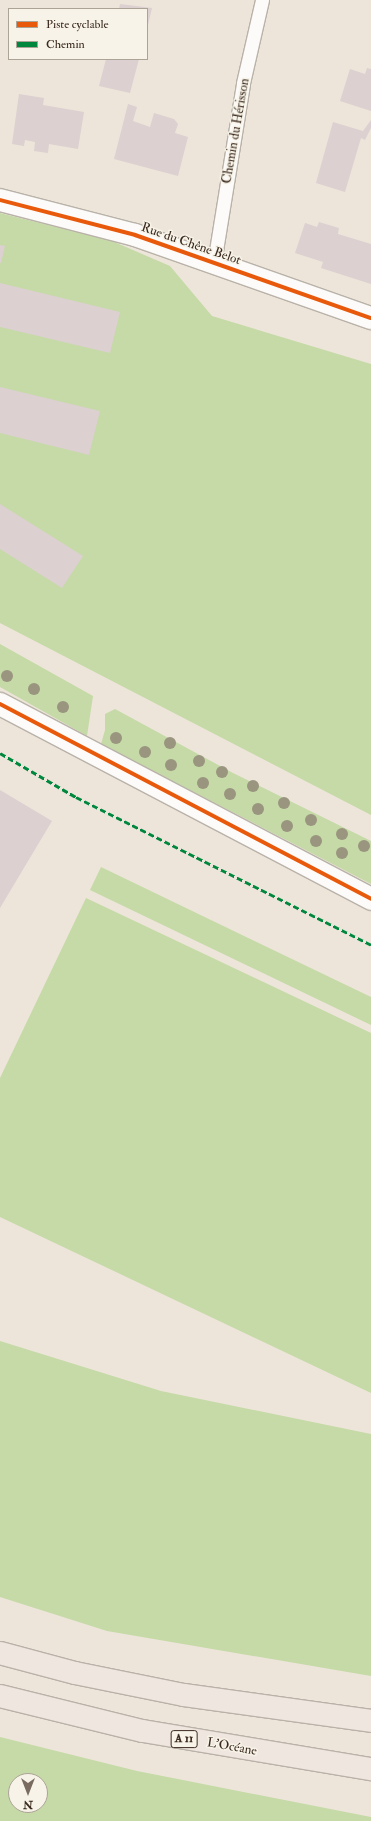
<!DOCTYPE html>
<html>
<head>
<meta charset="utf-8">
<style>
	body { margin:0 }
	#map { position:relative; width:371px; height:1821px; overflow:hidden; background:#ede5d9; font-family:"IM FELL Double Pica",serif }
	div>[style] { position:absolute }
	.green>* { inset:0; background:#c5daa7 }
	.building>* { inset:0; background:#dcd0d0 }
	.roads { filter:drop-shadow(1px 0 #b9b2a9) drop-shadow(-1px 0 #b9b2a9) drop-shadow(0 1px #b9b2a9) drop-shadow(0 -1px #b9b2a9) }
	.service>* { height:13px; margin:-6.5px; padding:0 6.5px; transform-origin:6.5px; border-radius:6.5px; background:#fcfbf9 }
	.minor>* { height:22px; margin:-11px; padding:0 11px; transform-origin:11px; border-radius:11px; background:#fcfbf9 }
	.tertiary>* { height:22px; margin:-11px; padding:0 11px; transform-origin:11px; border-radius:11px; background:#fcfbf9 }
	.motorway>* { height:22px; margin:-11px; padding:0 11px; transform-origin:11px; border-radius:11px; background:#efe6df }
	.quiet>* { height:3px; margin-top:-1.5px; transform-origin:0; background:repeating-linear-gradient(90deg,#00873e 0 6px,transparent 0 9px) }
	.cycleway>* { height:4px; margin:-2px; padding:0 2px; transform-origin:2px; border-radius:2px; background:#e8590c }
	.trees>* { width:12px; height:12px; margin:-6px; border-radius:50%; background:#9a957f }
	span { translate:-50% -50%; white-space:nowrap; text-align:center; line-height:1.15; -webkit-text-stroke:3px #f7f3e8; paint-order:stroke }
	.shield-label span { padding:1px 3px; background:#f7f3e8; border:1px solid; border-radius:3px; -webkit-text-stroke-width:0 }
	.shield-label { font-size:12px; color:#3b2a1e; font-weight:700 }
	.street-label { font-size:13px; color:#3b2a1e }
	.legend { position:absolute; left:8px; top:8px; width:140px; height:52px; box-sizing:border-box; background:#f7f3e8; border:1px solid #aca397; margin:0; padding:5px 7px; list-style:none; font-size:12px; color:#3b2a1e }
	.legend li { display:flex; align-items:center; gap:8px; height:20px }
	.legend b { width:20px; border:1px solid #aca397 }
	.north { position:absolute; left:8px; top:1773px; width:40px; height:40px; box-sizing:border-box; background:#f7f3e8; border:1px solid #aca397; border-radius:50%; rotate:180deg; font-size:11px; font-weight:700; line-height:16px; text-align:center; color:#3b2a1e }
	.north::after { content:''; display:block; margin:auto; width:14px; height:18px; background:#796b5f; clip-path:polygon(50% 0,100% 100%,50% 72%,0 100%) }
</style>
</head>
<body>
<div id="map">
	<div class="green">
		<div style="clip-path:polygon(0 213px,112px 241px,170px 266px,212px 316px,371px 364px,371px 815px,0 623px)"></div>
		<div style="clip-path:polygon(0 644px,93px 696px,87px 736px,0 687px)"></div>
		<div style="clip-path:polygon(115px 709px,233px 773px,371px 841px,371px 884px,101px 744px,105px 730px,105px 714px)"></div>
		<div style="clip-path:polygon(101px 867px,371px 997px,371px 1025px,90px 890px)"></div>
		<div style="clip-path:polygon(86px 898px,371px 1033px,371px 1393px,0 1217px,0 1078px)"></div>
		<div style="clip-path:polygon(0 1341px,161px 1391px,371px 1434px,371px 1676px,107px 1631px,0 1597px)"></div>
		<div style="clip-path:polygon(evenodd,0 1737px,137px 1771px,371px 1817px,371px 1821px,0 1821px,0 1737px,16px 1781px,40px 1781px,40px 1805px,16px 1805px,16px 1781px)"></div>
	</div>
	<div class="building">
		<div style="clip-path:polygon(120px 4px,152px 8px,148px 25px,147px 9px,119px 9px)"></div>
		<div style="clip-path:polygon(106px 59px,139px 59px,130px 93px,99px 86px)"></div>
		<div style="clip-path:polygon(367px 68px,371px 69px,371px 111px,340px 101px,350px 69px,365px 74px)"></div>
		<div style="clip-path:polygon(19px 94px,44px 98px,43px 105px,84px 112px,78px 149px,49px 144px,48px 153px,34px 151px,35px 142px,25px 140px,24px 146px,12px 144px)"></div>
		<div style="clip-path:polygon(128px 104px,137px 107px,133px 121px,150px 127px,154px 113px,174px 119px,178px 124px,175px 133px,188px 137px,178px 176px,114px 159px)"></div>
		<div style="clip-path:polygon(371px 120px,371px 128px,365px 140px,361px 138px,345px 192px,316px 183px,333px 122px,363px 131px)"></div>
		<div style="clip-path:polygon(319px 222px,339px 228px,338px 234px,371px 244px,371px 284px,321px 268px,323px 262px,295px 253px,305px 223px,317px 227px)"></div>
		<div style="clip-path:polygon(0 245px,5px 246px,1px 263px,0 263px)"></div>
		<div style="clip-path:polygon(0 283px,120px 312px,110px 353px,0 327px)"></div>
		<div style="clip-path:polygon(0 387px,100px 411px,89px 455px,0 433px)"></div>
		<div style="clip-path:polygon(0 504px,83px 556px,62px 588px,0 549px)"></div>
		<div style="clip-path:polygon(0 790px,52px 821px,0 908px)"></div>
	</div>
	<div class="roads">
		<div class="service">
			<div style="left:214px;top:263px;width:182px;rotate:-80.8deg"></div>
			<div style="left:243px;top:83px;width:85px;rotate:-77.1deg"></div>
		</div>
		<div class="minor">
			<div style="left:0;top:200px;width:139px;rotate:14.5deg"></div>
			<div style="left:135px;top:235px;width:250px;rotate:19.4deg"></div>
		</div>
		<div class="tertiary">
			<div style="left:0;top:704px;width:419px;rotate:27.7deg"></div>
		</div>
		<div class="motorway">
			<div style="left:0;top:1653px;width:78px;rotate:14.9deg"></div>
			<div style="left:75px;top:1673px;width:111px;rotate:11.4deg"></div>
			<div style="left:184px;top:1695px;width:189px;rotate:7.9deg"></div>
			<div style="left:0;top:1696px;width:147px;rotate:13.8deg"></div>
			<div style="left:143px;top:1731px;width:231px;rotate:9.5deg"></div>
		</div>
	</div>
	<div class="quiet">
		<div style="left:0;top:753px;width:88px;rotate:30.1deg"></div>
		<div style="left:76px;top:797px;width:330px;rotate:26.6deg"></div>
	</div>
	<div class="cycleway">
		<div style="left:0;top:200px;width:139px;rotate:14.5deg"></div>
		<div style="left:135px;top:235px;width:250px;rotate:19.4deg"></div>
		<div style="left:0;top:704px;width:419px;rotate:27.7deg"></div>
	</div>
	<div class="trees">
		<div style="left:7px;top:676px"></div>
		<div style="left:34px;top:689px"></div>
		<div style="left:63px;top:707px"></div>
		<div style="left:116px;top:738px"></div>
		<div style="left:170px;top:743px"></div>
		<div style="left:145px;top:752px"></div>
		<div style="left:199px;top:761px"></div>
		<div style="left:171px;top:765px"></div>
		<div style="left:222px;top:772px"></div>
		<div style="left:203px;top:783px"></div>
		<div style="left:253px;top:786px"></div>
		<div style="left:230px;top:794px"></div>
		<div style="left:284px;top:803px"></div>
		<div style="left:258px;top:809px"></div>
		<div style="left:311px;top:820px"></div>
		<div style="left:287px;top:826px"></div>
		<div style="left:342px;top:834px"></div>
		<div style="left:316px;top:841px"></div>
		<div style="left:364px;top:846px"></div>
		<div style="left:342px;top:853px"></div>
	</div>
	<div class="shield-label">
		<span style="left:184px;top:1739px">A 11</span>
	</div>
	<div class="street-label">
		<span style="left:236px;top:131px;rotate:-80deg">Chemin du Hérisson</span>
		<span style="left:191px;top:244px;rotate:19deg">Rue du Chêne Belot</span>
		<span style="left:232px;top:1747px;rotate:10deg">L’Océane</span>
	</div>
	<ul class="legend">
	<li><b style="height:5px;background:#e8590c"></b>Piste cyclable</li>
	<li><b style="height:5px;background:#00873e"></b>Chemin</li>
	</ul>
	<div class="north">N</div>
</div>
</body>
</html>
